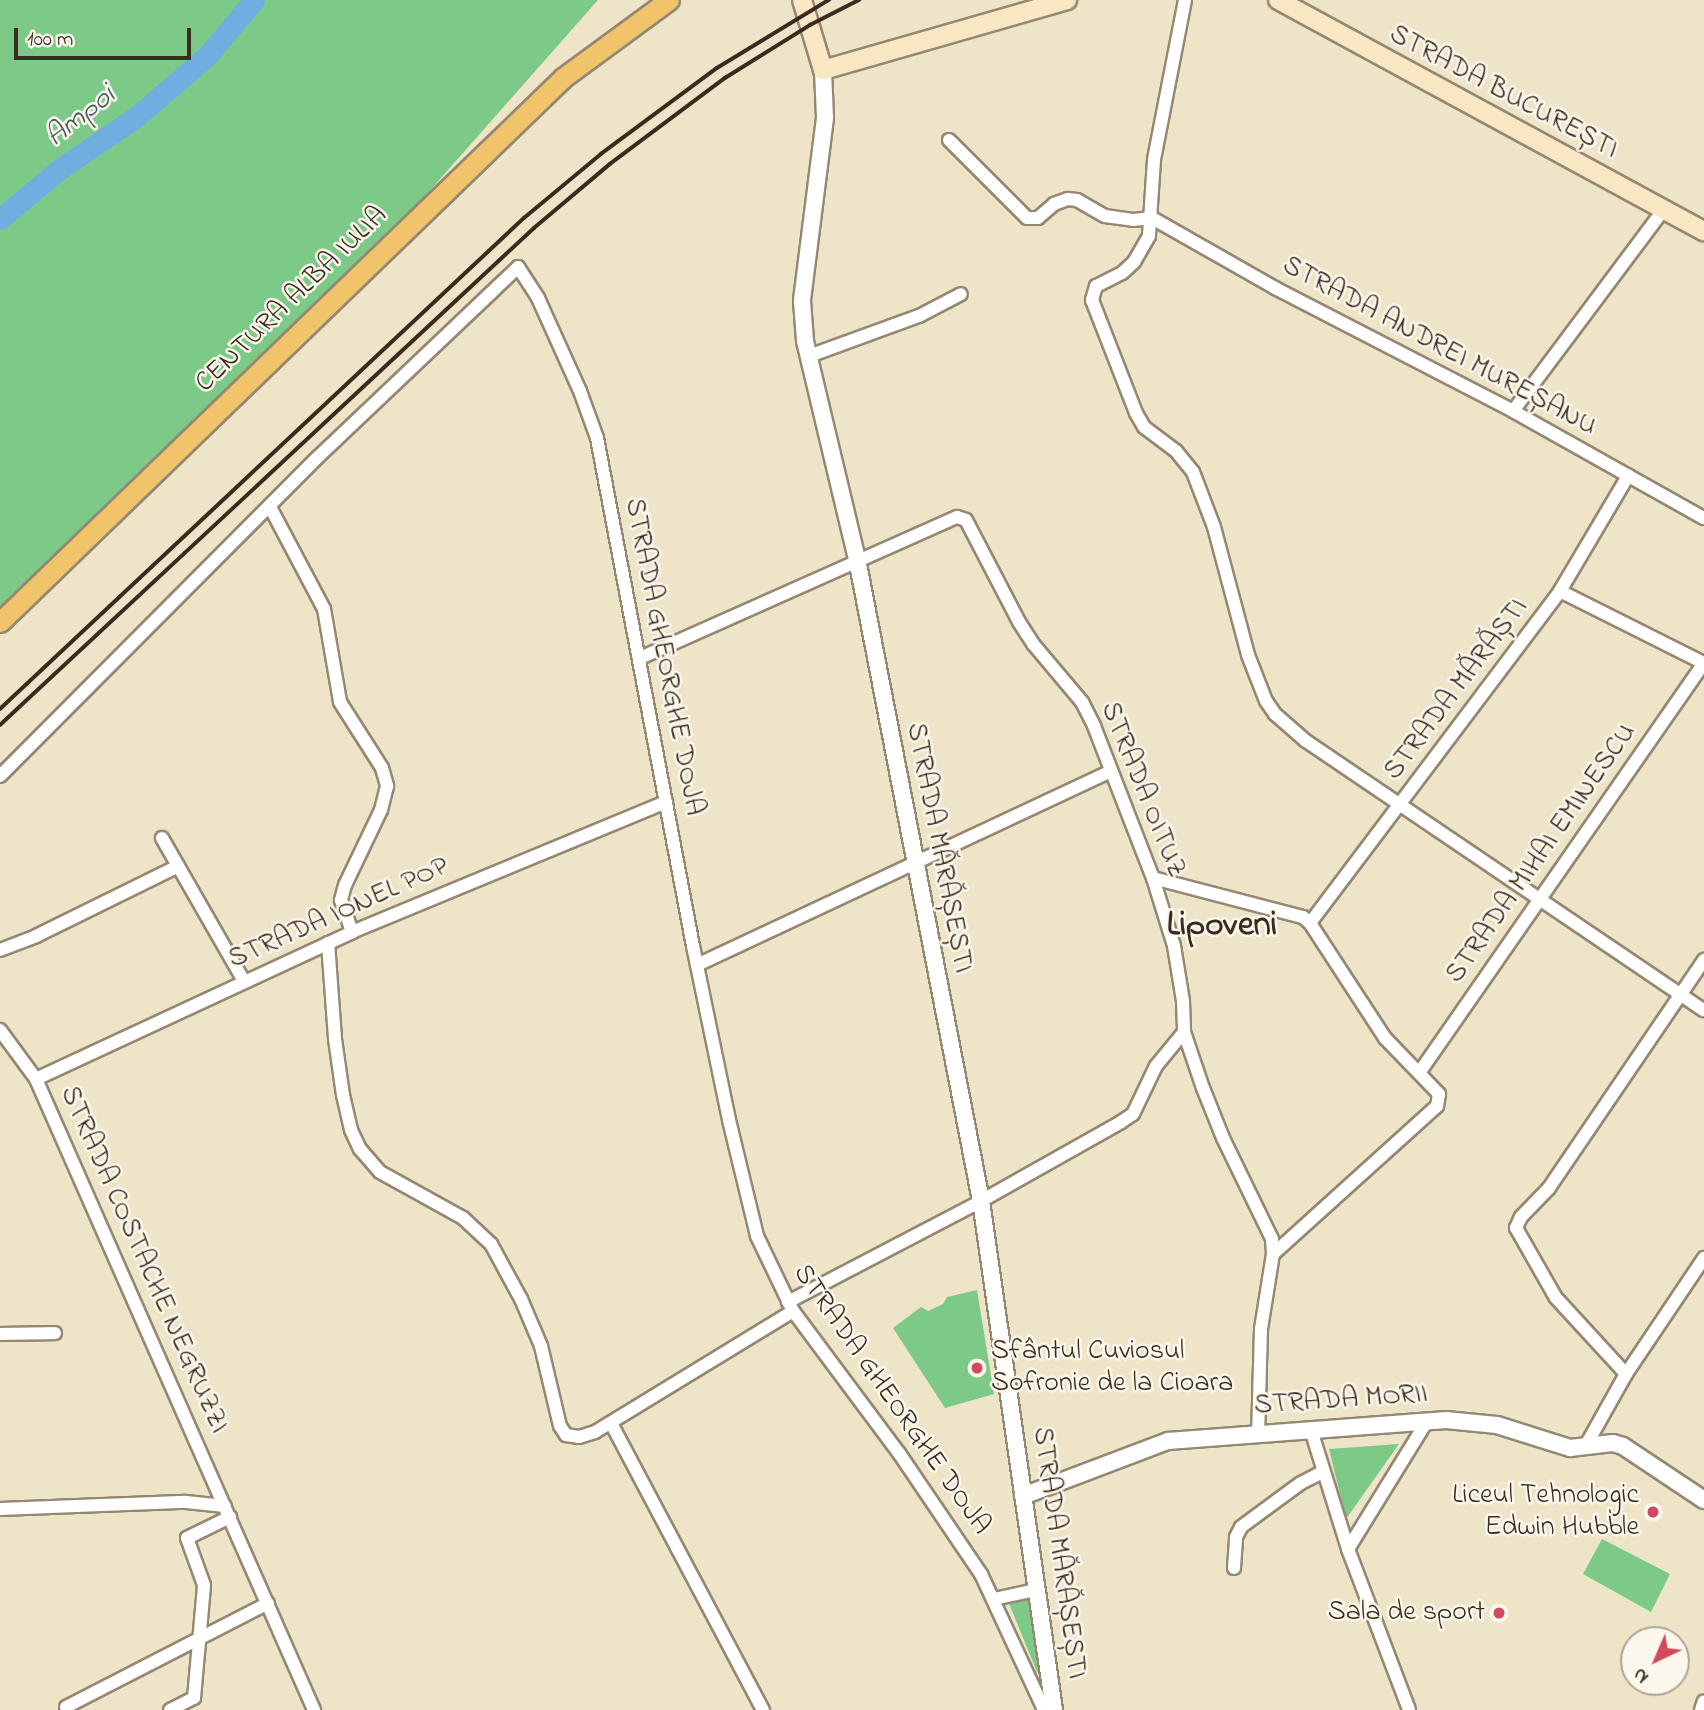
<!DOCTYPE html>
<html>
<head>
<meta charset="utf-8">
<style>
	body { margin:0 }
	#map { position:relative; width:1704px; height:1710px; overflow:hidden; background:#eee5c8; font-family:"Indie Flower",sans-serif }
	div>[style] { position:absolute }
	.green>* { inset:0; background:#7cc988 }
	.river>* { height:21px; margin:-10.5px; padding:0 10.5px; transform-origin:10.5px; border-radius:10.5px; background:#70aee2 }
	.roads { filter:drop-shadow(2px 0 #948873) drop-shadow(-2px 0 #948873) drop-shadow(0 2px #948873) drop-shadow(0 -2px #948873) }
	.minor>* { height:12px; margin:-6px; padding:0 6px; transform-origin:6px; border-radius:6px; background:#fff }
	.tertiary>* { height:16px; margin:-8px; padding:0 8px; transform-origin:8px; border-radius:8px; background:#fff }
	.secondary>* { height:18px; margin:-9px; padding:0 9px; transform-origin:9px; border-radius:9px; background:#f9e7c3 }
	.primary>* { height:19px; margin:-9.5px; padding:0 9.5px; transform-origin:9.5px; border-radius:9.5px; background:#f1c36a }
	.rail>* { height:3.5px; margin:-1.75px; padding:0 1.75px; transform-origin:1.75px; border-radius:1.75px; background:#3b2a1e }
	.dots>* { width:19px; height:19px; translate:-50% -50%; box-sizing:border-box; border:4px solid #fbf7ec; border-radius:50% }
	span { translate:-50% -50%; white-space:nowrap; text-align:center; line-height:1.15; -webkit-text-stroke:5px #fbf7ec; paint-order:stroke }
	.street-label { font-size:28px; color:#3b2a1e }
	.poi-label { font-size:28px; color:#3b2a1e }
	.left { translate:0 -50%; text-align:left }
	.right { translate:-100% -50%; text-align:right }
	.water-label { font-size:30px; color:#4e5863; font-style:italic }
	.district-label { font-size:35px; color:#3b2a1e; font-weight:700 }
	.north { position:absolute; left:1620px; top:1626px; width:70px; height:70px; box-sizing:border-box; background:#fbf7ec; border:2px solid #aea59a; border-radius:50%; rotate:224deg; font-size:19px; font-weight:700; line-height:28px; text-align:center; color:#3b2a1e }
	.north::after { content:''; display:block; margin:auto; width:24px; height:32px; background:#d1495b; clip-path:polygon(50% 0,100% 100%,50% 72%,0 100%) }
	.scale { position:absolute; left:14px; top:28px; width:177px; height:32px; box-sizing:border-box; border:4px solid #3b2a1e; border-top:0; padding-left:9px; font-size:21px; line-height:24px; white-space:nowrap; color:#3b2a1e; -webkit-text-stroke:5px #fbf7ec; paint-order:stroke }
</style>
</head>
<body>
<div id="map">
	<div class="green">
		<div style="clip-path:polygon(0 0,598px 0,425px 196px,0 612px)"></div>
		<div style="clip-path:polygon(977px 1290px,994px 1394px,945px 1408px,893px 1328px,921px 1307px,928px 1311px,943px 1304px,947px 1297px)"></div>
		<div style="clip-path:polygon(1399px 1444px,1346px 1519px,1329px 1449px)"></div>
		<div style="clip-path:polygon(1602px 1539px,1670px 1574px,1651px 1612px,1583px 1574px)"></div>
		<div style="clip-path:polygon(1029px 1596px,1042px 1670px,1037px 1672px,1008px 1601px)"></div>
	</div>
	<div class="river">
		<div style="left:0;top:219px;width:75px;rotate:-40.1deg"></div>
		<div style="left:57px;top:171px;width:96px;rotate:-34.4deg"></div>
		<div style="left:136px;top:117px;width:94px;rotate:-40.7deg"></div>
		<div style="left:207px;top:56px;width:73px;rotate:-50deg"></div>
	</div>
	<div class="roads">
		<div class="minor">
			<div style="left:1185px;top:0;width:163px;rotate:101deg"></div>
			<div style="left:1154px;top:160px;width:76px;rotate:93.8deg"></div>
			<div style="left:1149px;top:236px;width:30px;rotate:120deg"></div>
			<div style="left:1134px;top:262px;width:16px;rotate:137deg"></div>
			<div style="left:1122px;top:273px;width:29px;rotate:153deg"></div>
			<div style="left:1096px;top:286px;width:15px;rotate:106deg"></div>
			<div style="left:1092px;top:300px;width:121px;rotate:68.7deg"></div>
			<div style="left:1136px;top:413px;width:16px;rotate:60deg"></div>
			<div style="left:1144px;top:427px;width:40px;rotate:37deg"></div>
			<div style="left:1176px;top:451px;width:27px;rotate:51deg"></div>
			<div style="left:1193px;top:472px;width:59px;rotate:69.1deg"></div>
			<div style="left:1214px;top:527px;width:132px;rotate:75.1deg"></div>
			<div style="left:1248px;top:655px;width:49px;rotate:68.6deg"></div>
			<div style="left:1266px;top:701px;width:16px;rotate:55deg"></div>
			<div style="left:1275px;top:714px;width:41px;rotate:41.1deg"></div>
			<div style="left:1306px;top:741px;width:480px;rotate:34.1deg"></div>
			<div style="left:949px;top:140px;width:110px;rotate:45deg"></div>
			<div style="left:1027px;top:218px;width:11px"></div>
			<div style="left:1038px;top:218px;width:21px;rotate:-41deg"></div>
			<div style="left:1054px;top:204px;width:15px;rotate:-20deg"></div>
			<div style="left:1068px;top:199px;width:9px;rotate:6deg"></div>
			<div style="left:1077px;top:200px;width:32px;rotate:30deg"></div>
			<div style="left:1105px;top:216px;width:28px;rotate:8deg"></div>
			<div style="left:1133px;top:220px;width:19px;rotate:-6deg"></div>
			<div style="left:1152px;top:218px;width:142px;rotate:29.6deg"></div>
			<div style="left:1275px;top:288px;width:268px;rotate:27.3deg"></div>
			<div style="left:1513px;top:411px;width:219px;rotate:29.3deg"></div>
			<div style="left:809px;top:356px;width:117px;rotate:-20deg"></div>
			<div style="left:919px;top:316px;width:47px;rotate:-27.6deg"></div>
			<div style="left:1513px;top:411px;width:252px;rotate:-53.2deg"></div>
			<div style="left:270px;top:507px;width:115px;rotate:62.1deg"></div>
			<div style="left:324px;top:609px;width:94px;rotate:80.2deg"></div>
			<div style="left:340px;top:702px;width:78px;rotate:57.5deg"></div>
			<div style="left:382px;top:768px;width:19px;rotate:74deg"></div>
			<div style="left:387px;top:786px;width:25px;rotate:104deg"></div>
			<div style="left:381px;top:810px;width:83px;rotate:115.6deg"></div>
			<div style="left:345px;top:885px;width:16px;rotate:105deg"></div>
			<div style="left:341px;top:900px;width:34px;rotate:71deg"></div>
			<div style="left:1560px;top:591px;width:161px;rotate:26.6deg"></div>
			<div style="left:640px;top:658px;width:347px;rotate:-24deg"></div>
			<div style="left:957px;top:517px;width:9px;rotate:18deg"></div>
			<div style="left:966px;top:520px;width:115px;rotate:62.5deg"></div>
			<div style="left:1019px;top:622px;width:27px;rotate:57deg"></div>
			<div style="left:1034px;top:645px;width:75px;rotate:49.9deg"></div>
			<div style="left:1082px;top:702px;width:27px;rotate:63deg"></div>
			<div style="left:1094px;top:726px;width:163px;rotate:68.8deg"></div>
			<div style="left:1153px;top:878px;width:71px;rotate:72.8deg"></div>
			<div style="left:1174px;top:946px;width:56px;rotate:80.7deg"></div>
			<div style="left:1183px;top:1001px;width:31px;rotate:88deg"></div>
			<div style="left:1184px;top:1032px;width:59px;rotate:71.3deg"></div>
			<div style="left:1203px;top:1088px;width:54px;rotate:68.2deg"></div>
			<div style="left:1223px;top:1138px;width:112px;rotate:64.1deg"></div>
			<div style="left:1272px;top:1239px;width:15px;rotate:86deg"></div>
			<div style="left:1273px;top:1254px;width:76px;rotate:99.1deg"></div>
			<div style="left:1261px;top:1329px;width:105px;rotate:91.6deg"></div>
			<div style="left:0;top:776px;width:450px;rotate:-45.1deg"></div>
			<div style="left:318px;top:457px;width:276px;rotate:-43.5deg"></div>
			<div style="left:518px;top:267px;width:37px;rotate:57deg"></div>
			<div style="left:538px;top:298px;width:102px;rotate:65.7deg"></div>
			<div style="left:580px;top:391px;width:50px;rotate:70.1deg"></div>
			<div style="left:597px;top:438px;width:517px;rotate:79.3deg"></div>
			<div style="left:693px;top:946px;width:178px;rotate:78.3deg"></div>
			<div style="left:729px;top:1120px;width:119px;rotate:76.4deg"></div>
			<div style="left:757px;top:1236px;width:83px;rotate:64.4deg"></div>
			<div style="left:793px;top:1311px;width:177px;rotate:53.3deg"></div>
			<div style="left:899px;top:1453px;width:146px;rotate:55.9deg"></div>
			<div style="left:981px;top:1574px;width:150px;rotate:65.1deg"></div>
			<div style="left:162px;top:838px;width:165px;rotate:60.2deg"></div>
			<div style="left:1153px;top:878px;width:155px;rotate:14.6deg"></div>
			<div style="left:1303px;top:917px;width:9px;rotate:41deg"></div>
			<div style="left:1310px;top:923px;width:137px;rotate:56.9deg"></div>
			<div style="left:1385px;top:1038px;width:78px;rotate:46deg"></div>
			<div style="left:1439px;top:1094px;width:12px;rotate:99deg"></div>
			<div style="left:1437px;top:1106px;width:221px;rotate:137.9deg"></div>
			<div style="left:1310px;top:923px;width:416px;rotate:-53deg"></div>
			<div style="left:1560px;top:591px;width:134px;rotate:-59.4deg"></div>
			<div style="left:328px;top:943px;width:96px;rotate:85.8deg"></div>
			<div style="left:335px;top:1039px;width:57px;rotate:81.9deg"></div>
			<div style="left:343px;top:1095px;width:36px;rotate:77deg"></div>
			<div style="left:351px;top:1130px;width:21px;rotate:65deg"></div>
			<div style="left:360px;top:1149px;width:30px;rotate:49deg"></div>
			<div style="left:380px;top:1172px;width:95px;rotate:29deg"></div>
			<div style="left:463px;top:1218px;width:38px;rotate:43deg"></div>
			<div style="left:491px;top:1244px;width:63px;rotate:61.4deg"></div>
			<div style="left:521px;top:1299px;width:51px;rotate:66.9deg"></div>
			<div style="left:541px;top:1346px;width:82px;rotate:76.6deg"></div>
			<div style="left:560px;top:1426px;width:11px;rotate:56deg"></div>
			<div style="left:566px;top:1435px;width:13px;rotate:9deg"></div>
			<div style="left:579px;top:1437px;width:17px;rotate:-17deg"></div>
			<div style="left:595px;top:1432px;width:232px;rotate:-31.4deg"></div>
			<div style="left:0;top:950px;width:39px;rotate:-21deg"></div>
			<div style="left:36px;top:936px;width:158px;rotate:-26.2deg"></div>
			<div style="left:697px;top:965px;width:457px;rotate:-25.1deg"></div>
			<div style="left:0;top:1030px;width:61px;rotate:53.7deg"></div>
			<div style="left:36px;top:1079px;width:690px;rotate:66.22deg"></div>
			<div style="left:1419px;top:1073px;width:499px;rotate:-55.2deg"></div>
			<div style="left:36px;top:1079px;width:349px;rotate:-24.9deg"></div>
			<div style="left:352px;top:932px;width:340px;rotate:-22.5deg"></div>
			<div style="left:788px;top:1302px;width:218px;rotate:-27.6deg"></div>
			<div style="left:981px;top:1201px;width:161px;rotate:-29.4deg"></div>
			<div style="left:1121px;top:1122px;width:14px;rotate:-34deg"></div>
			<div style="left:1133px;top:1114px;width:53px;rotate:-64.4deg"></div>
			<div style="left:1156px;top:1066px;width:44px;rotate:-50.5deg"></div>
			<div style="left:0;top:1334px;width:55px;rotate:-1deg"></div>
			<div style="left:1626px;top:1374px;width:103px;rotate:-132.6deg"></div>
			<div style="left:1556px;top:1298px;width:81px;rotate:-119.7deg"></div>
			<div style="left:1516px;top:1228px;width:12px;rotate:-66deg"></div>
			<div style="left:1521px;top:1217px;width:40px;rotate:-46deg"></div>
			<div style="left:1549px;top:1188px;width:276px;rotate:-55.8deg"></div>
			<div style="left:611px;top:1423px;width:325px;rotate:62.1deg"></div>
			<div style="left:1311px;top:1430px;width:125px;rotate:72.7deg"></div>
			<div style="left:1348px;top:1549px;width:172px;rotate:69.2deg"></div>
			<div style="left:1585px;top:1447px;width:84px;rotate:-60.7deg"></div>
			<div style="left:1626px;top:1374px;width:140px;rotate:-56.1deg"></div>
			<div style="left:0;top:1509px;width:186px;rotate:-2.2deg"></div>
			<div style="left:186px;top:1502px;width:39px;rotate:6deg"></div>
			<div style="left:1348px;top:1549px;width:150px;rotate:-58.3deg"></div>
			<div style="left:1234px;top:1568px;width:31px;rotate:-86deg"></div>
			<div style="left:1236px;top:1537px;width:11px;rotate:-63deg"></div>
			<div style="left:1241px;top:1527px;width:74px;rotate:-36.3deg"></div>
			<div style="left:1301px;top:1483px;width:25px;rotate:-27deg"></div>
			<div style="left:994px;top:1599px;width:43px;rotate:-12.1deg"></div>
			<div style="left:66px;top:1707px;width:227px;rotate:-27.2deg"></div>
			<div style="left:170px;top:1710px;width:27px;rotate:-27deg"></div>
			<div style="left:194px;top:1698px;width:113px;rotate:-84.9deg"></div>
			<div style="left:204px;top:1585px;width:50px;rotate:-109.9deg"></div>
			<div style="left:187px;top:1538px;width:48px;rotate:-26deg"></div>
			<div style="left:1701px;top:1710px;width:9px;rotate:-72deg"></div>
		</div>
		<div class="tertiary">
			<div style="left:823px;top:70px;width:48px;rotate:87.6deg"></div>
			<div style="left:825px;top:118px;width:184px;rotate:97.2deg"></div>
			<div style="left:802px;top:301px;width:40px;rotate:85.7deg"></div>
			<div style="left:805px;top:341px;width:229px;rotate:76.6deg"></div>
			<div style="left:858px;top:564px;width:649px;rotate:79.07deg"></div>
			<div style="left:981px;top:1201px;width:514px;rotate:81.84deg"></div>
			<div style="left:1023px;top:1496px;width:155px;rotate:-20.8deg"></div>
			<div style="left:1168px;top:1441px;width:279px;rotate:-4.3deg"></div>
			<div style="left:1446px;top:1420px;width:51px;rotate:5.6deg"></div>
			<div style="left:1497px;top:1425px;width:77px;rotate:17.5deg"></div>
			<div style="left:1570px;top:1448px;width:43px;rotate:-6.6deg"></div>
			<div style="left:1613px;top:1443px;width:10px;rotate:17deg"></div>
			<div style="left:1623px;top:1446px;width:97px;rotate:33.7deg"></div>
		</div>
		<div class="secondary">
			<div style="left:802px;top:0;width:73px;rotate:73.3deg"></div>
			<div style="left:823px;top:70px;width:254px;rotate:-16deg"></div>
			<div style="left:1278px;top:0;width:485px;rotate:28.5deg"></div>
		</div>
		<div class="primary">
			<div style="left:0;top:622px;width:784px;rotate:-44.02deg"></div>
			<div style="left:564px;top:77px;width:130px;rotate:-36.3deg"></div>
		</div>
	</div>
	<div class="rail">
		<div style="left:0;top:709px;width:718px;rotate:-43.14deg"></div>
		<div style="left:524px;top:218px;width:100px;rotate:-39.7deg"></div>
		<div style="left:601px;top:154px;width:144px;rotate:-36.6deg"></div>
		<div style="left:717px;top:68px;width:131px;rotate:-31.3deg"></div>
		<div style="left:0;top:725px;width:729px;rotate:-42.94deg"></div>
		<div style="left:534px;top:228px;width:99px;rotate:-40.1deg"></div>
		<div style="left:610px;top:164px;width:144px;rotate:-36.8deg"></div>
		<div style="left:725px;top:78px;width:100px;rotate:-31.9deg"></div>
		<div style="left:810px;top:25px;width:55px;rotate:-27deg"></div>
	</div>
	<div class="dots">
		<div style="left:977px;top:1368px;background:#d1495b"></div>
		<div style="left:1653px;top:1512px;background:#d1495b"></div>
		<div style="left:1499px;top:1613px;background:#d1495b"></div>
	</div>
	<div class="street-label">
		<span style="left:1503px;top:93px;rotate:28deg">STRADA BUCUREȘTI</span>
		<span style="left:292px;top:300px;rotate:-44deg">CENTURA ALBA IULIA</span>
		<span style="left:1439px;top:347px;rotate:28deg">STRADA ANDREI MUREȘANU</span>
		<span style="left:663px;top:657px;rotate:79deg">STRADA GHEORGHE DOJA</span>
		<span style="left:1457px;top:690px;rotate:-53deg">STRADA MĂRĂȘTI</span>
		<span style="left:1142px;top:790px;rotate:68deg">STRADA OITUZ</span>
		<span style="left:938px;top:848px;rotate:79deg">STRADA MĂRĂȘEȘTI</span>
		<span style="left:1542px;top:854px;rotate:-55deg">STRADA MIHAI EMINESCU</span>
		<span style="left:339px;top:914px;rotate:-24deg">STRADA IONEL POP</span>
		<span style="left:143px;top:1260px;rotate:66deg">STRADA COSTACHE NEGRUZZI</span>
		<span style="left:891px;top:1400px;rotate:55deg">STRADA GHEORGHE DOJA</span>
		<span style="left:1341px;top:1401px;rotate:-4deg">STRADA MORII</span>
		<span style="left:1058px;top:1553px;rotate:82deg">STRADA MĂRĂȘEȘTI</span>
	</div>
	<div class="poi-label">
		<span class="left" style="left:991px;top:1368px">Sfântul Cuviosul<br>Sofronie de la Cioara</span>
		<span class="right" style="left:1639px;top:1512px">Liceul Tehnologic<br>Edwin Hubble</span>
		<span class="right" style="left:1485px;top:1613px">Sala de sport</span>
	</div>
	<div class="water-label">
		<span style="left:81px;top:117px;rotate:-38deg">Ampoi</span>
	</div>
	<div class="district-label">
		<span style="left:1222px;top:926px">Lipoveni</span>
	</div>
	<div class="north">N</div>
	<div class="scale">100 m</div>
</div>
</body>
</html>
